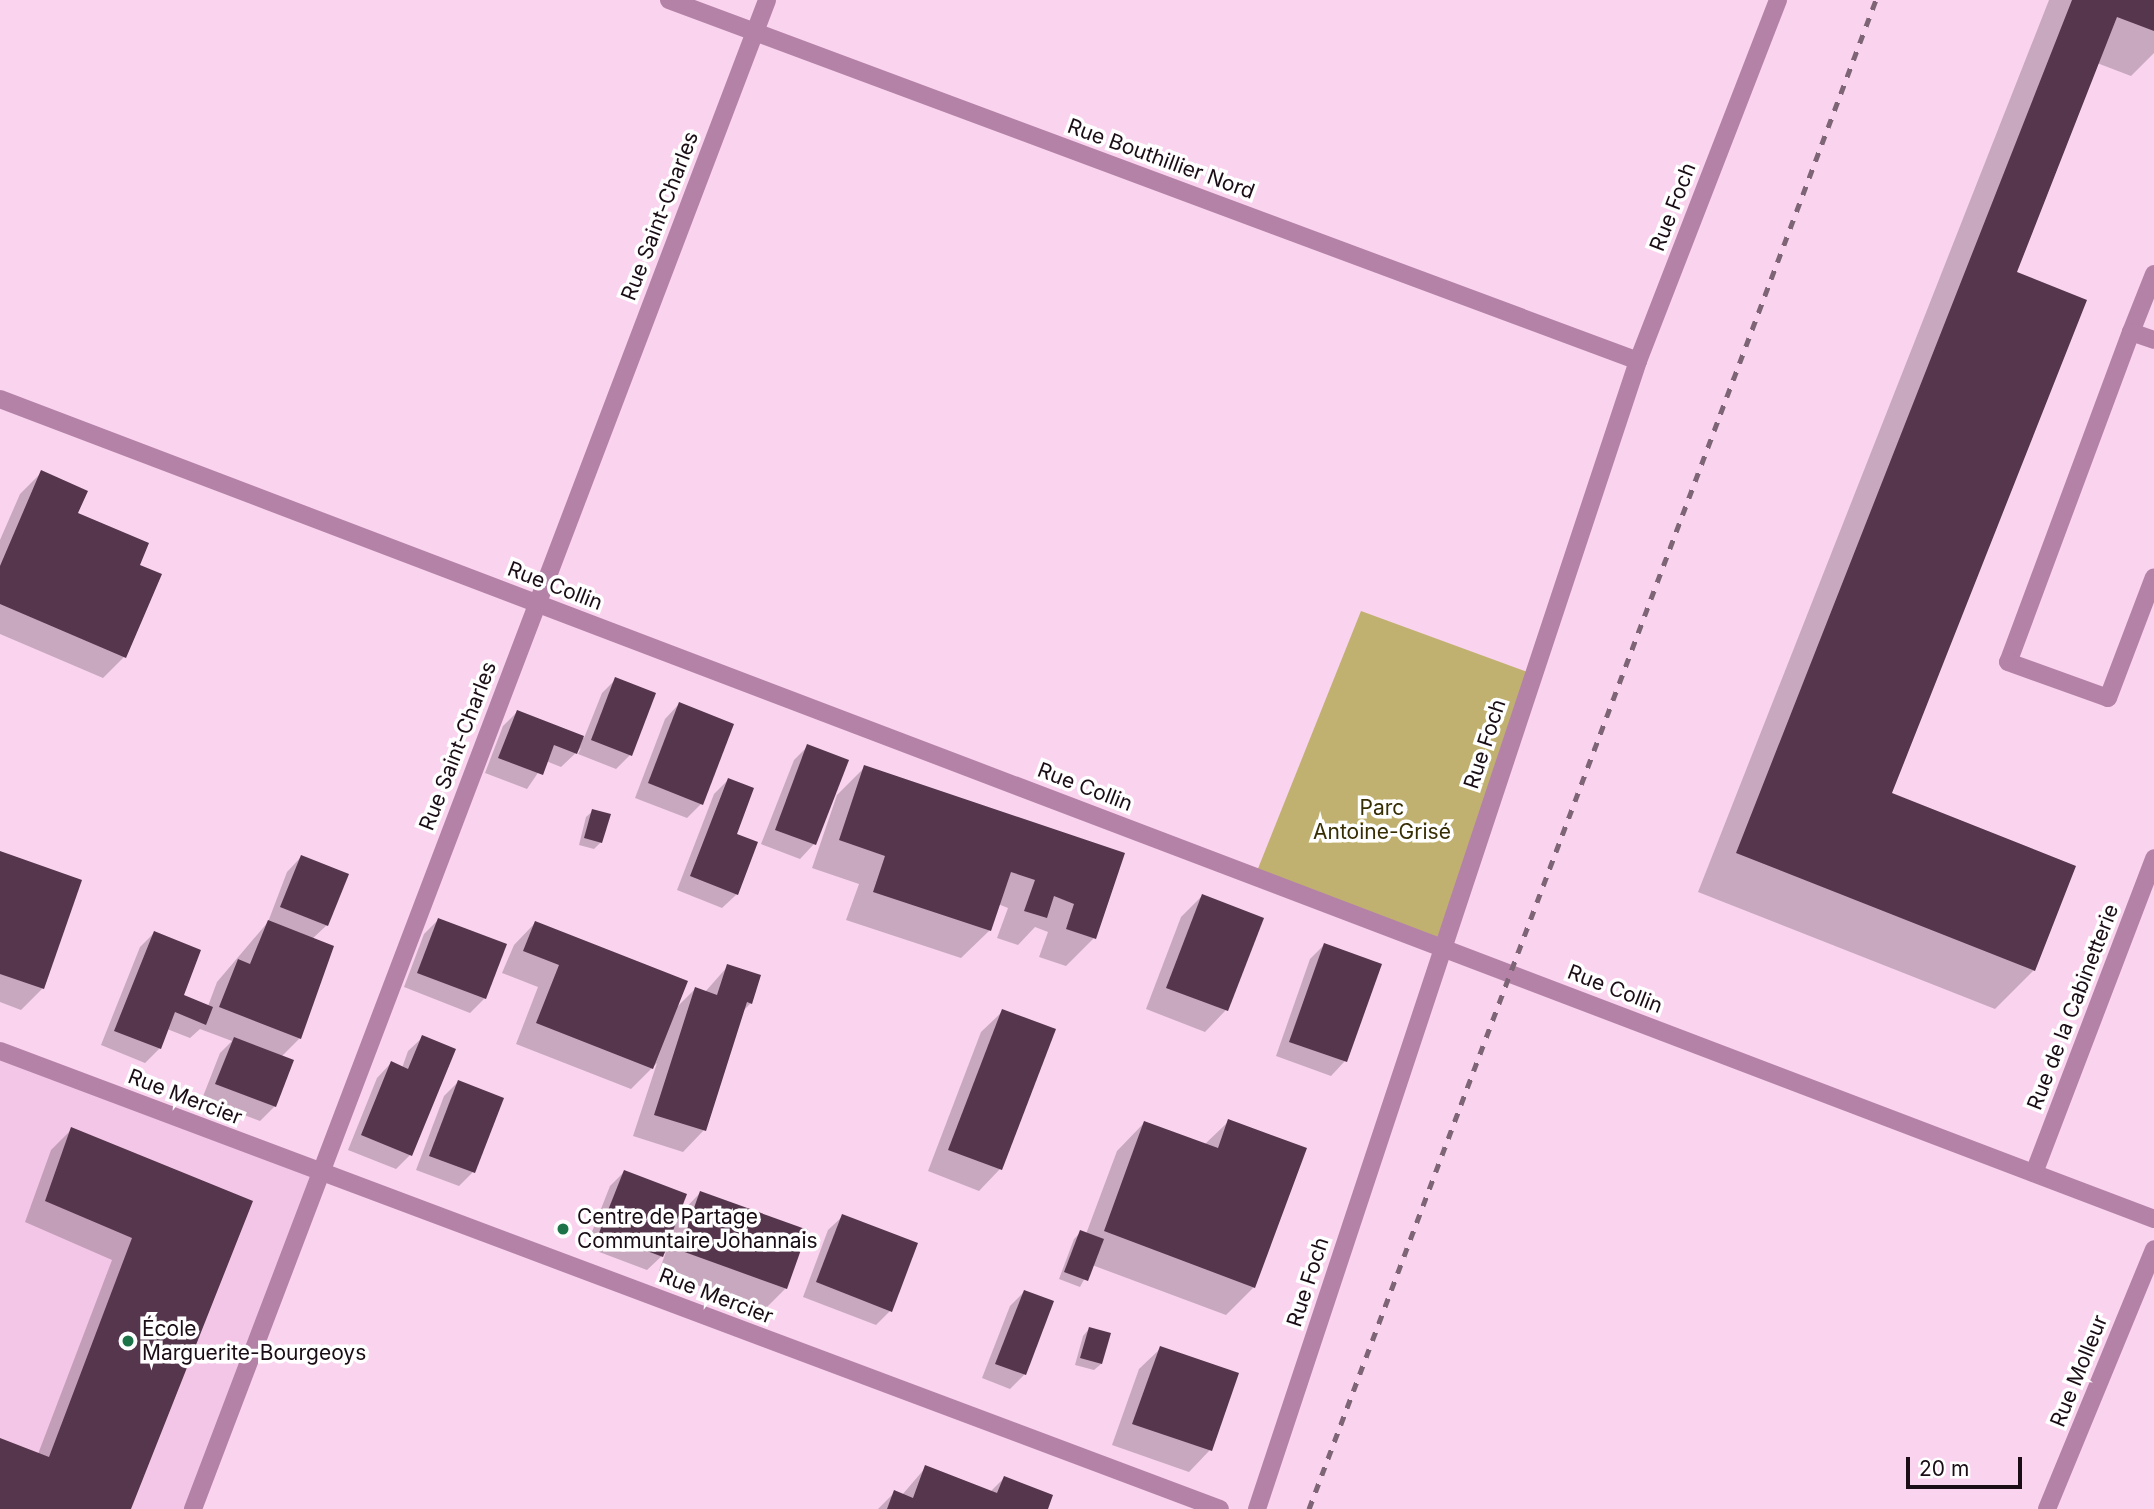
<!DOCTYPE html>
<html>
<head>
<meta charset="utf-8">
<style>
	body { margin:0 }
	#map { position:relative; width:2154px; height:1509px; overflow:hidden; background:#fad3ef; font-family:Inter,sans-serif }
	div>[style] { position:absolute }
	.built>* { inset:0; background:#f3c6e7 }
	.green>* { inset:0; background:#c1b171 }
	.shadow>* { inset:0; background:#0003 }
	.building>* { inset:0; background:#55364d }
	.minor>* { height:18px; margin:-9px; padding:0 9px; transform-origin:9px; border-radius:9px; background:#b482a7 }
	.rail>* { height:5px; margin-top:-2.5px; transform-origin:0; background:repeating-linear-gradient(90deg,#7e6576 0 9px,transparent 0 18px) }
	.dots>* { width:19px; height:19px; translate:-50% -50%; box-sizing:border-box; border:4px solid #fff; border-radius:50% }
	span { translate:-50% -50%; white-space:nowrap; text-align:center; line-height:1.15; -webkit-text-stroke:7px #fff; paint-order:stroke }
	.street-label { font-size:21px; color:#1a0d16 }
	.park-label { font-size:21px; color:#382e04 }
	.poi-label { font-size:21px; color:#1a0d16 }
	.left { translate:0 -50%; text-align:left }
	.scale { position:absolute; left:1906px; top:1457px; width:116px; height:32px; box-sizing:border-box; border:4px solid #1a0d16; border-top:0; padding-left:9px; font-size:21px; line-height:24px; white-space:nowrap; color:#1a0d16; -webkit-text-stroke:5px #fff; paint-order:stroke }
</style>
</head>
<body>
<div id="map">
	<div class="built">
		<div style="clip-path:polygon(0 1051px,321px 1172px,193px 1509px,0 1509px)"></div>
	</div>
	<div class="green">
		<div style="clip-path:polygon(1361px 611px,1533px 674px,1441px 947px,1255px 876px)"></div>
	</div>
	<div class="shadow">
		<div style="clip-path:polygon(2049px 0,2154px 0,2154px 53px,2131px 76px,2097px 63px,2015px 273px,1890px 794px,2034px 970px,1995px 1009px,1698px 892px)"></div>
		<div style="clip-path:polygon(41px 473px,76px 514px,138px 566px,124px 657px,103px 678px,0 634px,0 540px,20px 494px)"></div>
		<div style="clip-path:polygon(616px 679px,630px 755px,616px 769px,578px 754px,581px 748px,561px 767px,546px 761px,527px 789px,485px 773px,503px 726px,517px 712px,584px 738px,602px 693px)"></div>
		<div style="clip-path:polygon(679px 704px,701px 804px,687px 818px,635px 798px,665px 719px)"></div>
		<div style="clip-path:polygon(808px 746px,846px 761px,814px 844px,800px 859px,761px 844px,794px 760px)"></div>
		<div style="clip-path:polygon(865px 767px,1122px 854px,1094px 938px,1066px 966px,1039px 957px,1048px 932px,1035px 927px,1018px 945px,997px 938px,1008px 908px,998px 904px,989px 931px,961px 958px,846px 920px,859px 884px,812px 868px,837px 795px)"></div>
		<div style="clip-path:polygon(728px 780px,737px 894px,722px 908px,677px 890px,714px 794px)"></div>
		<div style="clip-path:polygon(593px 811px,601px 842px,594px 849px,579px 845px,586px 817px)"></div>
		<div style="clip-path:polygon(0 853px,43px 988px,21px 1010px,0 1002px)"></div>
		<div style="clip-path:polygon(301px 857px,327px 925px,312px 939px,300px 1038px,281px 1057px,292px 1061px,275px 1106px,260px 1121px,202px 1099px,220px 1053px,232px 1041px,200px 1029px,190px 1038px,167px 1029px,160px 1048px,145px 1063px,101px 1045px,140px 947px,154px 933px,181px 996px,208px 1006px,217px 982px,268px 922px,287px 872px)"></div>
		<div style="clip-path:polygon(1202px 896px,1226px 1010px,1205px 1032px,1146px 1009px,1181px 917px)"></div>
		<div style="clip-path:polygon(438px 920px,485px 998px,470px 1013px,404px 987px,424px 934px)"></div>
		<div style="clip-path:polygon(535px 923px,674px 1010px,695px 989px,705px 992px,728px 966px,751px 1003px,743px 1011px,704px 1130px,683px 1152px,633px 1136px,657px 1063px,631px 1089px,516px 1044px,538px 987px,502px 973px,514px 945px)"></div>
		<div style="clip-path:polygon(1324px 945px,1345px 1061px,1331px 1076px,1276px 1056px,1310px 959px)"></div>
		<div style="clip-path:polygon(1003px 1011px,1000px 1169px,979px 1191px,928px 1171px,981px 1032px)"></div>
		<div style="clip-path:polygon(423px 1037px,410px 1155px,396px 1169px,348px 1150px,377px 1078px,391px 1063px,402px 1068px,408px 1051px)"></div>
		<div style="clip-path:polygon(458px 1082px,473px 1172px,459px 1186px,416px 1170px,444px 1096px)"></div>
		<div style="clip-path:polygon(1229px 1121px,1254px 1287px,1226px 1315px,1092px 1265px,1080px 1287px,1059px 1279px,1074px 1239px,1081px 1232px,1086px 1234px,1117px 1151px,1144px 1123px,1204px 1145px)"></div>
		<div style="clip-path:polygon(72px 1129px,251px 1202px,129px 1509px,0 1509px,0 1440px,38px 1454px,112px 1260px,25px 1222px,51px 1150px)"></div>
		<div style="clip-path:polygon(624px 1172px,677px 1217px,700px 1193px,786px 1288px,764px 1310px,659px 1271px,666px 1252px,647px 1270px,586px 1247px,610px 1186px)"></div>
		<div style="clip-path:polygon(843px 1216px,890px 1311px,876px 1325px,803px 1297px,828px 1230px)"></div>
		<div style="clip-path:polygon(1024px 1292px,1052px 1302px,1024px 1375px,1010px 1389px,982px 1378px,1010px 1306px)"></div>
		<div style="clip-path:polygon(1089px 1329px,1101px 1364px,1094px 1370px,1075px 1365px,1083px 1336px)"></div>
		<div style="clip-path:polygon(1161px 1348px,1210px 1450px,1189px 1472px,1112px 1445px,1139px 1369px)"></div>
		<div style="clip-path:polygon(926px 1467px,990px 1492px,1004px 1478px,1046px 1509px,878px 1509px,894px 1493px,902px 1495px)"></div>
	</div>
	<div class="building">
		<div style="clip-path:polygon(2072px 0,2154px 0,2154px 31px,2117px 17px,2017px 272px,2087px 300px,1892px 793px,2076px 866px,2035px 971px,1736px 853px)"></div>
		<div style="clip-path:polygon(41px 470px,88px 491px,78px 513px,149px 543px,140px 565px,162px 574px,126px 658px,0 604px,0 566px)"></div>
		<div style="clip-path:polygon(615px 677px,656px 693px,632px 756px,591px 740px)"></div>
		<div style="clip-path:polygon(679px 702px,734px 724px,703px 805px,648px 783px)"></div>
		<div style="clip-path:polygon(517px 710px,584px 736px,577px 754px,554px 745px,543px 775px,498px 758px)"></div>
		<div style="clip-path:polygon(807px 744px,849px 760px,816px 845px,775px 830px)"></div>
		<div style="clip-path:polygon(864px 765px,1125px 853px,1096px 939px,1066px 929px,1074px 904px,1054px 896px,1047px 918px,1024px 911px,1035px 880px,1011px 872px,991px 931px,873px 892px,885px 856px,839px 840px)"></div>
		<div style="clip-path:polygon(728px 778px,754px 788px,737px 834px,758px 842px,738px 895px,690px 876px)"></div>
		<div style="clip-path:polygon(592px 809px,611px 814px,602px 843px,584px 838px)"></div>
		<div style="clip-path:polygon(0 851px,82px 880px,44px 989px,0 974px)"></div>
		<div style="clip-path:polygon(301px 855px,349px 874px,328px 926px,280px 907px)"></div>
		<div style="clip-path:polygon(1202px 894px,1264px 918px,1228px 1011px,1166px 988px)"></div>
		<div style="clip-path:polygon(438px 918px,507px 944px,486px 999px,417px 973px)"></div>
		<div style="clip-path:polygon(268px 920px,334px 946px,301px 1039px,219px 1007px,238px 959px,250px 964px)"></div>
		<div style="clip-path:polygon(535px 921px,688px 981px,653px 1069px,536px 1023px,559px 965px,523px 951px)"></div>
		<div style="clip-path:polygon(154px 931px,201px 950px,184px 995px,213px 1007px,206px 1025px,175px 1012px,161px 1049px,114px 1031px)"></div>
		<div style="clip-path:polygon(1324px 943px,1382px 964px,1347px 1062px,1289px 1042px)"></div>
		<div style="clip-path:polygon(727px 964px,761px 975px,752px 1004px,747px 1002px,706px 1131px,654px 1115px,695px 987px,717px 995px)"></div>
		<div style="clip-path:polygon(1002px 1009px,1056px 1029px,1002px 1170px,948px 1150px)"></div>
		<div style="clip-path:polygon(422px 1035px,456px 1049px,412px 1156px,361px 1135px,391px 1061px,408px 1069px)"></div>
		<div style="clip-path:polygon(234px 1037px,294px 1060px,276px 1107px,215px 1084px)"></div>
		<div style="clip-path:polygon(458px 1080px,504px 1098px,475px 1173px,429px 1156px)"></div>
		<div style="clip-path:polygon(1228px 1119px,1307px 1148px,1255px 1288px,1104px 1231px,1144px 1121px,1218px 1148px)"></div>
		<div style="clip-path:polygon(71px 1127px,253px 1201px,131px 1509px,0 1509px,0 1438px,49px 1457px,132px 1238px,45px 1201px)"></div>
		<div style="clip-path:polygon(624px 1170px,687px 1194px,663px 1257px,599px 1233px)"></div>
		<div style="clip-path:polygon(700px 1191px,808px 1230px,787px 1289px,679px 1250px)"></div>
		<div style="clip-path:polygon(842px 1214px,918px 1243px,892px 1312px,816px 1282px)"></div>
		<div style="clip-path:polygon(1080px 1230px,1104px 1239px,1088px 1281px,1064px 1272px)"></div>
		<div style="clip-path:polygon(1024px 1290px,1054px 1301px,1026px 1375px,995px 1364px)"></div>
		<div style="clip-path:polygon(1089px 1327px,1111px 1333px,1102px 1364px,1080px 1358px)"></div>
		<div style="clip-path:polygon(1160px 1346px,1239px 1373px,1212px 1451px,1132px 1424px)"></div>
		<div style="clip-path:polygon(925px 1465px,997px 1493px,1004px 1476px,1053px 1495px,1048px 1509px,887px 1509px,894px 1490px,913px 1498px)"></div>
	</div>
	<div class="minor">
		<div style="left:669px;top:0;width:1034px;rotate:20.43deg"></div>
		<div style="left:2154px;top:274px;width:62px;rotate:111.6deg"></div>
		<div style="left:2131px;top:332px;width:24px;rotate:19deg"></div>
		<div style="left:2131px;top:332px;width:352px;rotate:110.4deg"></div>
		<div style="left:2008px;top:662px;width:106px;rotate:19.8deg"></div>
		<div style="left:2108px;top:698px;width:129px;rotate:-69.2deg"></div>
		<div style="left:0;top:399px;width:2305px;rotate:20.84deg"></div>
		<div style="left:0;top:1051px;width:1303px;rotate:20.58deg"></div>
		<div style="left:2034px;top:1173px;width:337px;rotate:-69.1deg"></div>
		<div style="left:193px;top:1509px;width:1614px;rotate:-69.17deg"></div>
		<div style="left:1257px;top:1509px;width:1210px;rotate:-71.64deg"></div>
		<div style="left:1638px;top:361px;width:387px;rotate:-68.8deg"></div>
		<div style="left:2047px;top:1509px;width:281px;rotate:-67.6deg"></div>
	</div>
	<div class="rail">
		<div style="left:1309px;top:1509px;width:1612px;rotate:-69.41deg"></div>
	</div>
	<div class="dots">
		<div style="left:563px;top:1229px;background:#1c7347"></div>
		<div style="left:128px;top:1341px;background:#1c7347"></div>
	</div>
	<div class="street-label">
		<span style="left:1161px;top:159px;rotate:20deg">Rue Bouthillier Nord</span>
		<span style="left:1673px;top:207px;rotate:-69deg">Rue Foch</span>
		<span style="left:660px;top:216px;rotate:-69deg">Rue Saint-Charles</span>
		<span style="left:555px;top:586px;rotate:21deg">Rue Collin</span>
		<span style="left:1485px;top:744px;rotate:-72deg">Rue Foch</span>
		<span style="left:458px;top:746px;rotate:-69deg">Rue Saint-Charles</span>
		<span style="left:1085px;top:787px;rotate:21deg">Rue Collin</span>
		<span style="left:1615px;top:989px;rotate:21deg">Rue Collin</span>
		<span style="left:2073px;top:1007px;rotate:-69deg">Rue de la Cabinetterie</span>
		<span style="left:185px;top:1097px;rotate:21deg">Rue Mercier</span>
		<span style="left:1308px;top:1282px;rotate:-72deg">Rue Foch</span>
		<span style="left:716px;top:1296px;rotate:21deg">Rue Mercier</span>
		<span style="left:2079px;top:1371px;rotate:-68deg">Rue Molleur</span>
	</div>
	<div class="park-label">
		<span style="left:1382px;top:820px">Parc<br>Antoine-Grisé</span>
	</div>
	<div class="poi-label">
		<span class="left" style="left:577px;top:1229px">Centre de Partage<br>Communtaire Johannais</span>
		<span class="left" style="left:142px;top:1341px">École<br>Marguerite-Bourgeoys</span>
	</div>
	<div class="scale">20 m</div>
</div>
</body>
</html>
